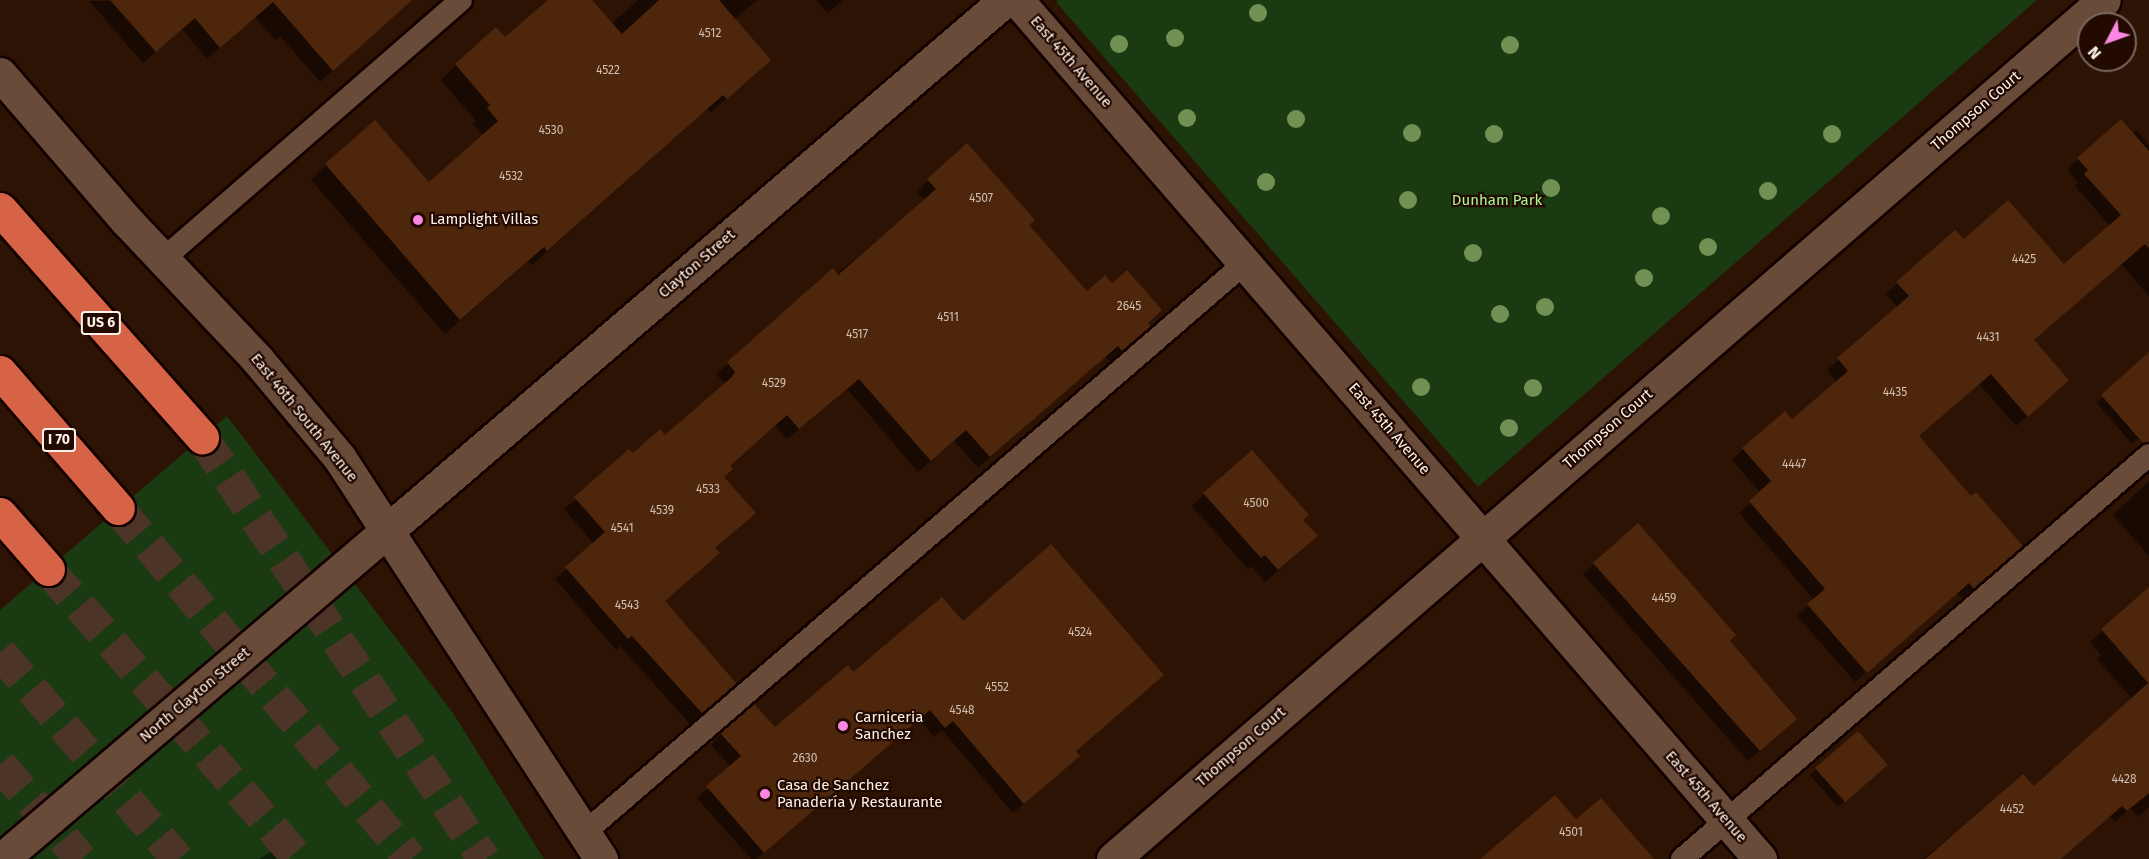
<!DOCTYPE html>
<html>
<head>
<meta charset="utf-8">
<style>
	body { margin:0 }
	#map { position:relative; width:2149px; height:859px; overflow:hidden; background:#2d1304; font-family:"Fira Sans",sans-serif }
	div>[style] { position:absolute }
	.green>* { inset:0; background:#1a3a11 }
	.shadow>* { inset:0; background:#0007 }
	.building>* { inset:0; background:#4e260b }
	.highway-tunnel>* { height:33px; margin-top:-16.5px; transform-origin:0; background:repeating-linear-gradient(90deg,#4c3427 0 33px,transparent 0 49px) }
	.roads { filter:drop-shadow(2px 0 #130100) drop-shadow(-2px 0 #130100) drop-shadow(0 2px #130100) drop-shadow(0 -2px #130100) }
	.lane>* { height:22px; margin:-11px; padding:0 11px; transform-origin:11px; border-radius:11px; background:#694b3a }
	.street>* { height:33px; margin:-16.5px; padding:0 16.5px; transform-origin:16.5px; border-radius:16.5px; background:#694b3a }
	.secondary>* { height:33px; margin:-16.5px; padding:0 16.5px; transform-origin:16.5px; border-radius:16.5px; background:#694b3a }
	.highway>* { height:33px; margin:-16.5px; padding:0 16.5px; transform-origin:16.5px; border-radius:16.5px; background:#d66345 }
	.trees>* { width:18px; height:18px; margin:-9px; border-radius:50%; background:#719054 }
	.dots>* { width:16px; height:16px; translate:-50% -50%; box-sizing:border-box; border:3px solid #220a00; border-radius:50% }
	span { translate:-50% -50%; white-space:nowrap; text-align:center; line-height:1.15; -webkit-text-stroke:4.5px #220a00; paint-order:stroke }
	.number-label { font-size:12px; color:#d1bfb3 }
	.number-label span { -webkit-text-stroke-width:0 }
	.shield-label span { padding:2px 4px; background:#220a00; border:2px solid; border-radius:4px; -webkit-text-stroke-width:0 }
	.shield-label { font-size:14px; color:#fdf2eb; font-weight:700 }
	.street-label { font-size:15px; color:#fdf2eb }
	.park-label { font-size:15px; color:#a9f695 }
	.poi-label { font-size:15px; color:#fdf2eb }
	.left { translate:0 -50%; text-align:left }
	.north { position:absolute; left:2077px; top:12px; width:60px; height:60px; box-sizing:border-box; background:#220a00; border:2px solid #7a675e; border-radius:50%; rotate:229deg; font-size:16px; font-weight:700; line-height:24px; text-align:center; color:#fdf2eb }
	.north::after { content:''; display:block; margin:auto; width:21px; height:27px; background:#fc86e3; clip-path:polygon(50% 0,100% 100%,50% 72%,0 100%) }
</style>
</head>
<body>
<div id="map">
	<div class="green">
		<div style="clip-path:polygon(1058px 0,2037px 0,1478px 487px,1056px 2px)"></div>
		<div style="clip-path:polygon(227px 416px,453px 713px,544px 859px,0 859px,0 610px)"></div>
	</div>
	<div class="shadow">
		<div style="clip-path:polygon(335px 0,356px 50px,320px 82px,280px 36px,275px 40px,255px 17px,207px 59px,182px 29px,143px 63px,89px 1px)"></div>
		<div style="clip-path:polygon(550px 0,590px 0,611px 24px,638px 0,757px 0,734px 20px,754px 74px,711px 112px,707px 109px,532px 265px,528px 261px,445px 334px,311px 180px,326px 165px,429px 184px,483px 136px,473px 124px,476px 121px,441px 80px,456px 65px,505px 39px)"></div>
		<div style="clip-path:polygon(816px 0,843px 0,828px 13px)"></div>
		<div style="clip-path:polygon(2137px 131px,2149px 145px,2149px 296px,2121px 264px,2033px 341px,2056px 391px,2016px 426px,1979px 384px,1918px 437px,2010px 557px,1962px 598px,1957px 593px,1855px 682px,1797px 616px,1814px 600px,1739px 513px,1761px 493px,1732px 460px,1743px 449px,1792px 421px,1837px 382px,1827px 370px,1898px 308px,1886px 294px,1955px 232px,1963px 242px,2064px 267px,2110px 226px,2075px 186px,2078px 182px,2067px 170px,2078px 159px)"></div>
		<div style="clip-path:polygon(928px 180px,1028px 225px,1087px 293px,1147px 323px,1138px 338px,1110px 362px,1105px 357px,978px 468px,954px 441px,918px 472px,847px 389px,787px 439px,775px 426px,728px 466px,723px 477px,714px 549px,664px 602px,723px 695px,690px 724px,620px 646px,616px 650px,555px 579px,594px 544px,564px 509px,632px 455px,665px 437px,725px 384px,716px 374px,925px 201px,917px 192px)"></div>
		<div style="clip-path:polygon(2149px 372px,2149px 429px,2132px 444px,2096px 402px)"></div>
		<div style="clip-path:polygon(2149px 481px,2149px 556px,2113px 515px)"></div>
		<div style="clip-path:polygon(1204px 494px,1301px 520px,1303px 549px,1265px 582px,1251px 566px,1248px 569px,1192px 506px)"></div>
		<div style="clip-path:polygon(1594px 564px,1728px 641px,1785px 729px,1748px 761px,1583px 574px)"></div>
		<div style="clip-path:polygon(2149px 589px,2149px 807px,2138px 817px,2131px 808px,2115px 822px,2110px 816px,2061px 859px,1923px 859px,2023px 776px,2034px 788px,2132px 699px,2097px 659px,2101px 655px,2090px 642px)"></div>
		<div style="clip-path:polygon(853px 674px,1075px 752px,1068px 766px,1013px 813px,942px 730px,934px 737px,919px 719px,756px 859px,751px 859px,697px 798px,731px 767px,711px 745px,721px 734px,775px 730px)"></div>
		<div style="clip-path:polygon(1816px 769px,1879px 771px,1838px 807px,1810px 775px)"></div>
		<div style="clip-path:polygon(281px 846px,289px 859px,259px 859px)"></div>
	</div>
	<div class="building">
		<div style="clip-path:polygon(110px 0,412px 0,333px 71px,273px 2px,220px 48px,195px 18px,156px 52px)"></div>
		<div style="clip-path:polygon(548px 0,592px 0,622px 34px,659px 0,719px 0,771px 60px,727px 99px,723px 95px,547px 251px,544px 247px,460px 320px,325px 164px,375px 120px,429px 182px,498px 121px,487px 108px,490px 105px,455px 64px,496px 27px,505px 37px)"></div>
		<div style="clip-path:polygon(2121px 119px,2149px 151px,2149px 248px,2145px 244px,2034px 340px,2069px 380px,2028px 417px,1991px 374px,1919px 436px,1971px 496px,1976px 492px,2023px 546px,1974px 589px,1969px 583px,1867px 673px,1807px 604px,1825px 589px,1749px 501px,1771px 481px,1742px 448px,1785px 411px,1792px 419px,1848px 371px,1837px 358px,1909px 296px,1896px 282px,1955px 230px,1964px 239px,2008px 200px,2064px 264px,2121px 215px,2084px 174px,2088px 170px,2077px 158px)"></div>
		<div style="clip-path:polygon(967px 143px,1035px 220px,1029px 225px,1087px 291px,1105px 275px,1112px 283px,1127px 270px,1162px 310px,1148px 323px,1151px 326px,1122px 351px,1118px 346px,990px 457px,966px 430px,931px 461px,859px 379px,799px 429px,787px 415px,730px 466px,733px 469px,724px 477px,756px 513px,715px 548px,720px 553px,665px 601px,737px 684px,702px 713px,632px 636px,628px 639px,565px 567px,605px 532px,574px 497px,629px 449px,633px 453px,660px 429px,665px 435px,732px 377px,735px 372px,727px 362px,833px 268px,838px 275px,936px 189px,927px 179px)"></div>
		<div style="clip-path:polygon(2149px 352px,2149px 442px,2143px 443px,2101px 395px)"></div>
		<div style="clip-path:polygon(1252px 450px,1309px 515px,1303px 520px,1318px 536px,1278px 570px,1265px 555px,1261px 558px,1203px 493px)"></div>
		<div style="clip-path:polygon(1638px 523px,1736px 635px,1730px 641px,1797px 719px,1760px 751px,1593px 563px)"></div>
		<div style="clip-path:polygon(1051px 544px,1164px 675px,1076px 751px,1080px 756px,1024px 804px,953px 721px,945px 728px,930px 710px,764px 853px,706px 786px,741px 756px,720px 733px,754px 704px,775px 727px,848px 665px,853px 672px,942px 597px,963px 621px)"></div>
		<div style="clip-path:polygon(2149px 587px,2149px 793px,2127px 811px,2122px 806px,2061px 859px,1925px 859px,2023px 774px,2034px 786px,2148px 683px,2101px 629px)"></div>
		<div style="clip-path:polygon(1858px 731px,1888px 765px,1845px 802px,1815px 768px)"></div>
		<div style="clip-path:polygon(1555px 795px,1576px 819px,1601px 798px,1654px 859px,1480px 859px)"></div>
	</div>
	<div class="highway-tunnel">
		<div style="left:202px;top:437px;width:508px;rotate:56.25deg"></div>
		<div style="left:118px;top:508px;width:457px;rotate:50.2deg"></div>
		<div style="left:48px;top:569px;width:384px;rotate:49.1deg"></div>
		<div style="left:0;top:652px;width:273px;rotate:49.3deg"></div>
		<div style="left:0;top:764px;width:125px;rotate:49.5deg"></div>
	</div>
	<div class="roads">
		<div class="lane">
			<div style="left:162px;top:260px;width:396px;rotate:-41deg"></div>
			<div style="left:583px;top:834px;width:874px;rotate:-40.78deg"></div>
			<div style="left:1682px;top:859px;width:617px;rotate:-40.86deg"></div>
		</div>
		<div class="street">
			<div style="left:1017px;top:0;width:1136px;rotate:49.14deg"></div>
			<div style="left:388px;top:530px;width:813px;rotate:-40.66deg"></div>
			<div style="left:1113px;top:859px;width:1311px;rotate:-40.92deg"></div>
		</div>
		<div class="secondary">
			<div style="left:0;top:74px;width:194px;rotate:49.2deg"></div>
			<div style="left:127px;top:221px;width:190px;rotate:46.7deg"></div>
			<div style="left:257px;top:359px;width:128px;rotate:50.1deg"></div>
			<div style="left:339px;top:457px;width:480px;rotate:56.9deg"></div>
			<div style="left:2px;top:859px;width:507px;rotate:-40.44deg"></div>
		</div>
		<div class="highway">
			<div style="left:0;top:209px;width:305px;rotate:48.5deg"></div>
			<div style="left:0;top:372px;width:180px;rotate:49.1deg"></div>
			<div style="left:0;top:514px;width:73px;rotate:48.9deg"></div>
		</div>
	</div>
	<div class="trees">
		<div style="left:1258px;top:13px"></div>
		<div style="left:1175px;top:38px"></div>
		<div style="left:1119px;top:44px"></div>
		<div style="left:1510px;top:45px"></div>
		<div style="left:1187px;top:118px"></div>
		<div style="left:1296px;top:119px"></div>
		<div style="left:1412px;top:133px"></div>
		<div style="left:1494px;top:134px"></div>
		<div style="left:1832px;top:134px"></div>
		<div style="left:1266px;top:182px"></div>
		<div style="left:1551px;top:188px"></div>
		<div style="left:1768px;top:191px"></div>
		<div style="left:1408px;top:200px"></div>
		<div style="left:1661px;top:216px"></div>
		<div style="left:1708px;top:247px"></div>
		<div style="left:1473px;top:253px"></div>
		<div style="left:1644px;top:278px"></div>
		<div style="left:1545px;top:307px"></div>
		<div style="left:1500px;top:314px"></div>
		<div style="left:1421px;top:387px"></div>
		<div style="left:1533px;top:388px"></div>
		<div style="left:1509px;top:428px"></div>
	</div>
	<div class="dots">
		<div style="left:418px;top:220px;background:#fc86e3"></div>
		<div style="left:843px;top:726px;background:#fc86e3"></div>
		<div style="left:765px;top:794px;background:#fc86e3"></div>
	</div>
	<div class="number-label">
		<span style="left:710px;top:34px">4512</span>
		<span style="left:608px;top:71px">4522</span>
		<span style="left:551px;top:131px">4530</span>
		<span style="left:511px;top:177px">4532</span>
		<span style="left:981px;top:199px">4507</span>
		<span style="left:2024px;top:260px">4425</span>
		<span style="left:1129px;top:307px">2645</span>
		<span style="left:948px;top:318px">4511</span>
		<span style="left:857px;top:335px">4517</span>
		<span style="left:1988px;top:338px">4431</span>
		<span style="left:774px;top:384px">4529</span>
		<span style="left:1895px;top:393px">4435</span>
		<span style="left:1794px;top:465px">4447</span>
		<span style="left:708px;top:490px">4533</span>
		<span style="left:1256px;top:504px">4500</span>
		<span style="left:662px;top:511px">4539</span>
		<span style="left:622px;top:529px">4541</span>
		<span style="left:1664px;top:599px">4459</span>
		<span style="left:627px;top:606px">4543</span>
		<span style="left:1080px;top:633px">4524</span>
		<span style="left:997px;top:688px">4552</span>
		<span style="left:962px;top:711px">4548</span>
		<span style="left:805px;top:759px">2630</span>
		<span style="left:2124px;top:780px">4428</span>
		<span style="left:2012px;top:810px">4452</span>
		<span style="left:1571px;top:833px">4501</span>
	</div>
	<div class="shield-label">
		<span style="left:101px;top:323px">US 6</span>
		<span style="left:59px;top:440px">I 70</span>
	</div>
	<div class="street-label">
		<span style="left:1071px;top:62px;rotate:49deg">East 45th Avenue</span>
		<span style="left:1976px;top:111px;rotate:-41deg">Thompson Court</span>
		<span style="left:697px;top:264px;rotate:-41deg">Clayton Street</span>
		<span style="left:304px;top:418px;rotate:51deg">East 46th South Avenue</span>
		<span style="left:1389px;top:429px;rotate:49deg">East 45th Avenue</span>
		<span style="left:1608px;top:429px;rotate:-41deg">Thompson Court</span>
		<span style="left:195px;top:695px;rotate:-40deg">North Clayton Street</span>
		<span style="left:1241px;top:747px;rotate:-41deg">Thompson Court</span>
		<span style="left:1706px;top:797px;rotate:49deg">East 45th Avenue</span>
	</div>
	<div class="park-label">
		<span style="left:1497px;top:201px">Dunham Park</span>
	</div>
	<div class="poi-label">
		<span class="left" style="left:430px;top:220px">Lamplight Villas</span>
		<span class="left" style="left:855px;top:726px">Carniceria<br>Sanchez</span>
		<span class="left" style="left:777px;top:794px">Casa de Sanchez<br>Panadería y Restaurante</span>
	</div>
	<div class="north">N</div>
</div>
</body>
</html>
